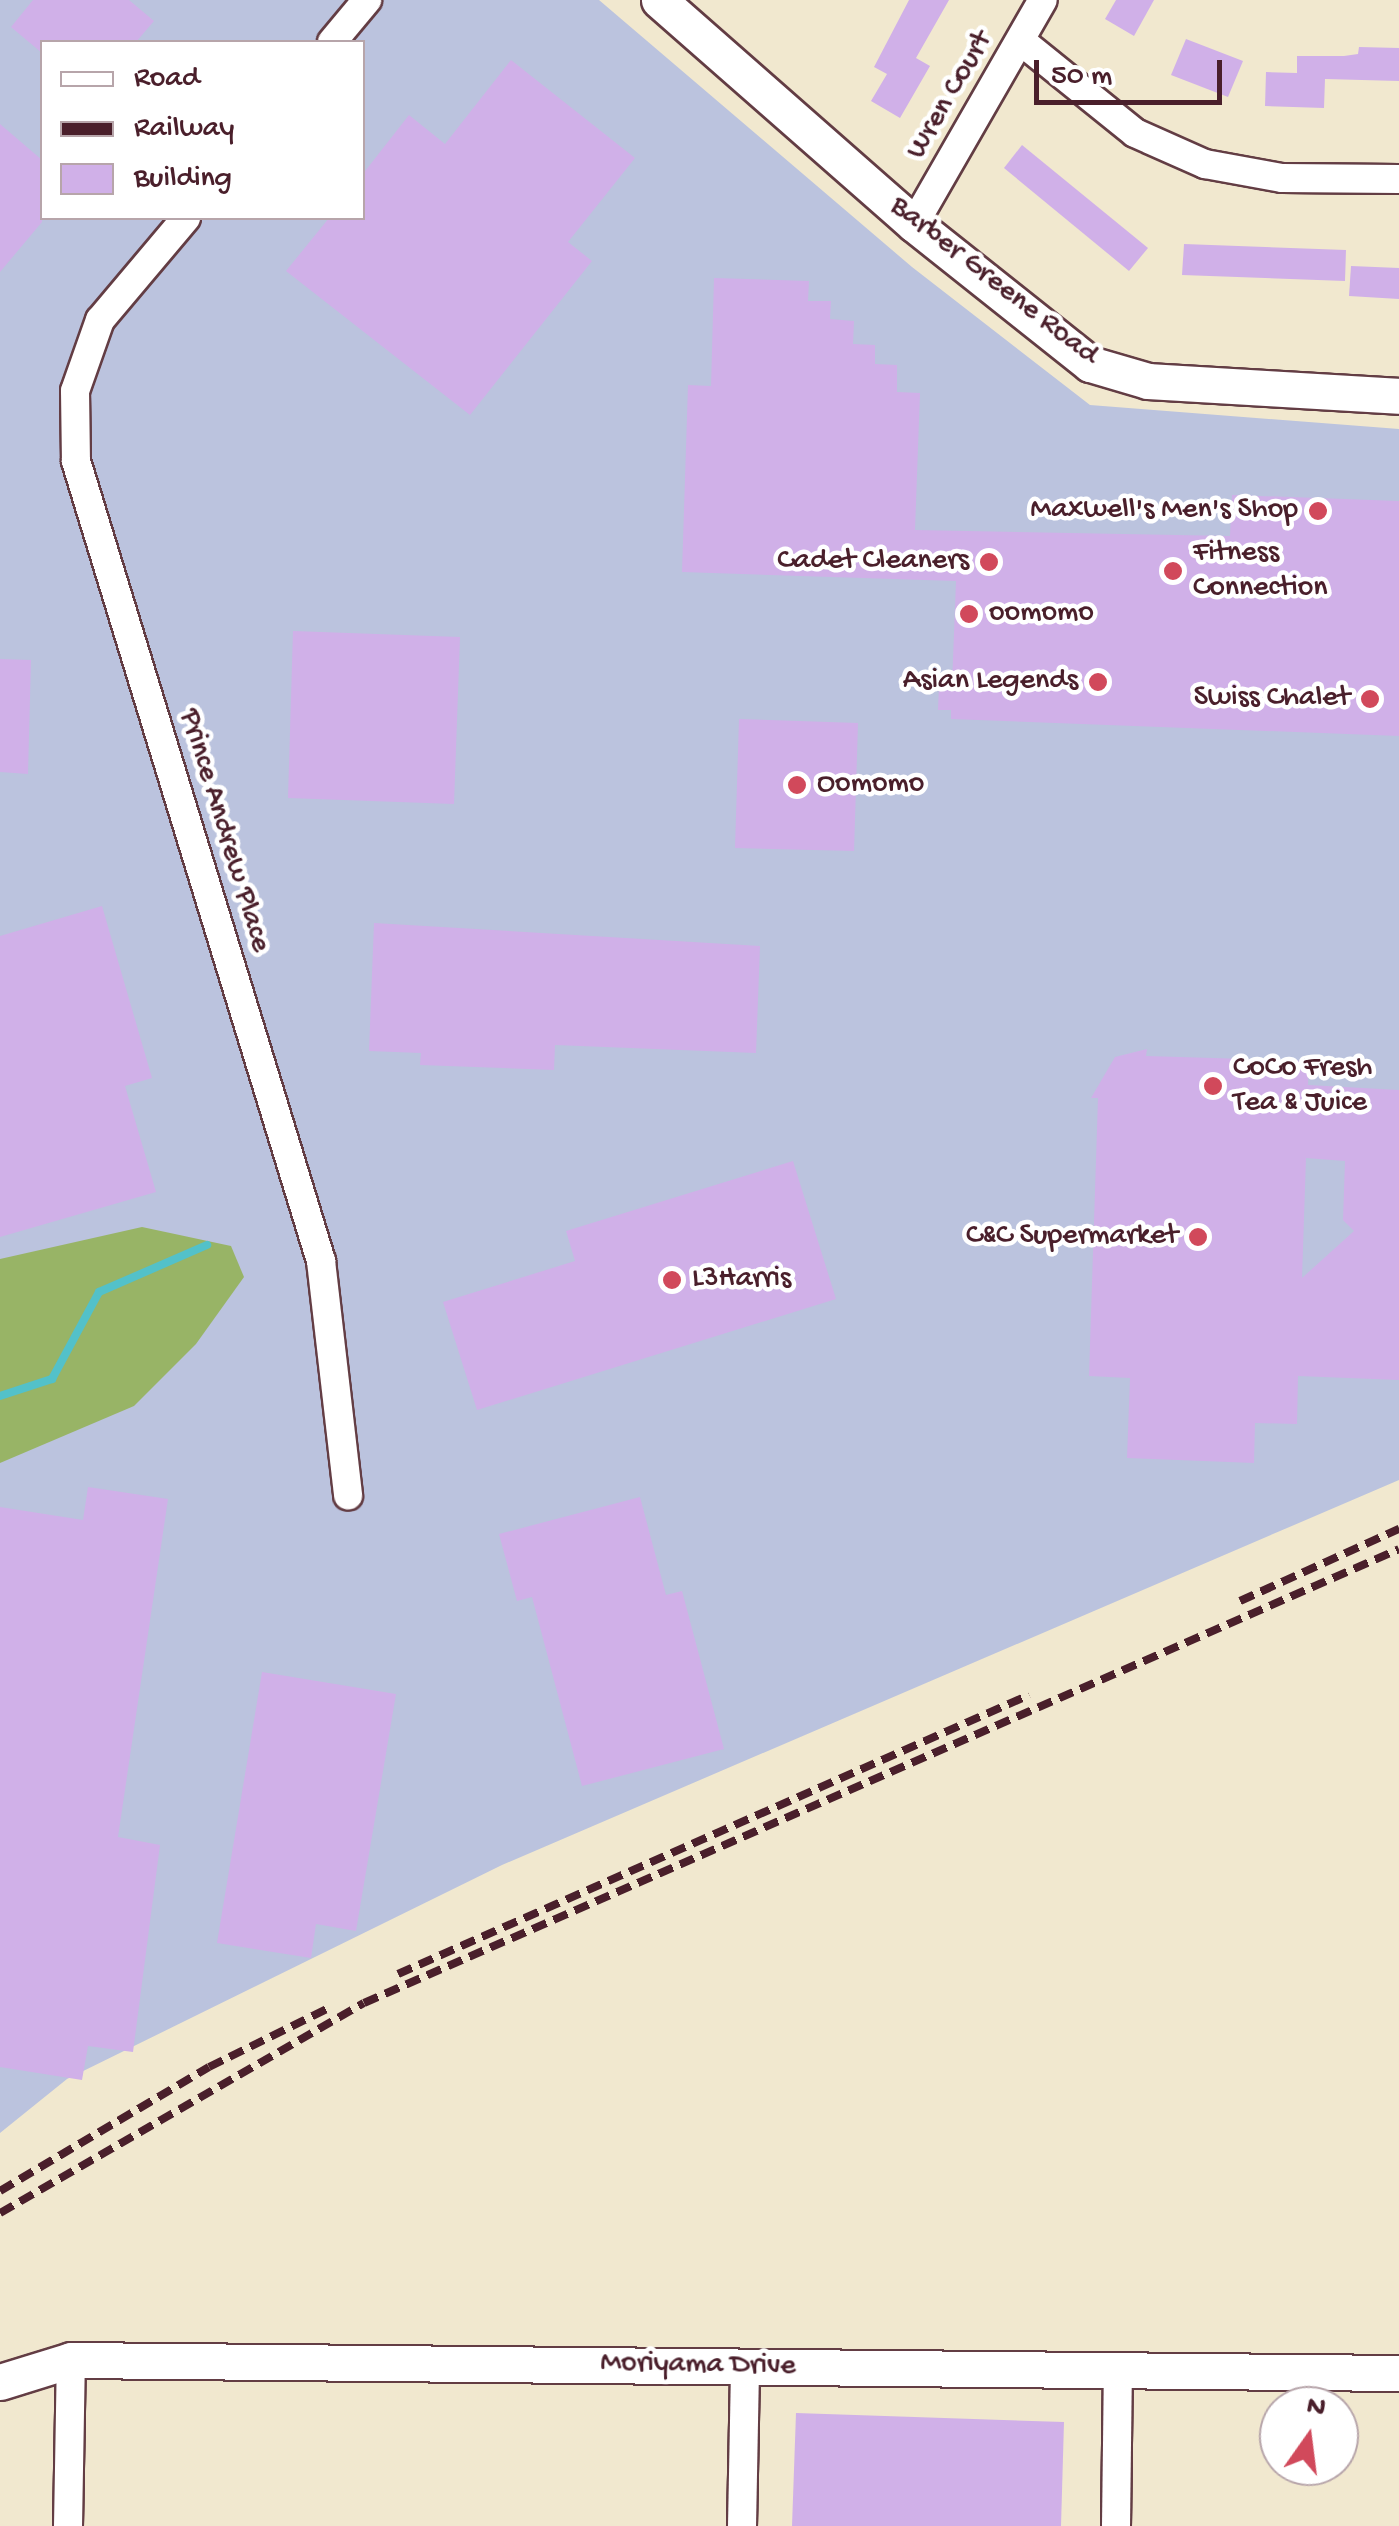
<!DOCTYPE html>
<html>
<head>
<meta charset="utf-8">
<style>
	body { margin:0 }
	#map { position:relative; width:1399px; height:2526px; overflow:hidden; background:#f1e8cf; font-family:"Gochi Hand",sans-serif }
	div>[style] { position:absolute }
	.industrial>* { inset:0; background:#bbc3de }
	.forest>* { inset:0; background:#98b466 }
	.stream>* { height:8px; margin:-4px; padding:0 4px; transform-origin:4px; border-radius:4px; background:#53c1c9 }
	.building>* { inset:0; background:#d0b0e8 }
	.roads { filter:drop-shadow(2px 0 #633d44) drop-shadow(-2px 0 #633d44) drop-shadow(0 2px #633d44) drop-shadow(0 -2px #633d44) }
	.minor>* { height:28px; margin:-14px; padding:0 14px; transform-origin:14px; border-radius:14px; background:#fff }
	.tertiary>* { height:35px; margin:-17.5px; padding:0 17.5px; transform-origin:17.5px; border-radius:17.5px; background:#fff }
	.rail>* { height:8px; margin-top:-4px; transform-origin:0; background:repeating-linear-gradient(90deg,#4a1f2b 0 15px,transparent 0 23px) }
	.dots>* { width:28px; height:28px; translate:-50% -50%; box-sizing:border-box; border:5px solid #fff; border-radius:50% }
	span { translate:-50% -50%; white-space:nowrap; text-align:center; line-height:1.15; -webkit-text-stroke:9px #fff; paint-order:stroke }
	.street-label { font-size:30px; color:#4a1f2b }
	.poi-label { font-size:30px; color:#4a1f2b }
	.right { translate:-100% -50%; text-align:right }
	.left { translate:0 -50%; text-align:left }
	.legend { position:absolute; left:40px; top:40px; width:325px; height:180px; box-sizing:border-box; background:#fff; border:2px solid #b7a5aa; margin:0; padding:12px 18px; list-style:none; font-size:30px; color:#4a1f2b }
	.legend li { display:flex; align-items:center; gap:20px; height:50px }
	.legend b { width:50px; border:2px solid #b7a5aa }
	.north { position:absolute; left:1259px; top:2386px; width:100px; height:100px; box-sizing:border-box; background:#fff; border:2px solid #b7a5aa; border-radius:50%; rotate:14deg; font-size:28px; font-weight:700; line-height:40px; text-align:center; color:#4a1f2b }
	.north::after { content:''; display:block; margin:auto; width:35px; height:45px; background:#d1495b; clip-path:polygon(50% 0,100% 100%,50% 72%,0 100%) }
	.scale { position:absolute; left:1034px; top:60px; width:188px; height:45px; box-sizing:border-box; border:5px solid #4a1f2b; border-top:0; padding-left:12px; font-size:30px; line-height:35px; white-space:nowrap; color:#4a1f2b; -webkit-text-stroke:8px #fff; paint-order:stroke }
</style>
</head>
<body>
<div id="map">
	<div class="industrial">
		<div style="clip-path:polygon(evenodd,0 0,599px 0,912px 267px,1090px 405px,1399px 429px,1399px 1480px,502px 1865px,67px 2079px,0 2133px,0 0,42px 42px,362px 42px,362px 218px,42px 218px,42px 42px)"></div>
	</div>
	<div class="forest">
		<div style="clip-path:polygon(142px 1227px,231px 1246px,244px 1277px,196px 1344px,134px 1406px,0 1463px,0 1259px)"></div>
	</div>
	<div class="stream">
		<div style="left:0;top:1396px;width:55px;rotate:-18.1deg"></div>
		<div style="left:52px;top:1379px;width:99px;rotate:-61.6deg"></div>
		<div style="left:99px;top:1292px;width:118px;rotate:-23.5deg"></div>
	</div>
	<div class="building">
		<div style="clip-path:polygon(33px 0,129px 0,154px 21px,136px 42px,42px 42px,42px 53px,11px 27px)"></div>
		<div style="clip-path:polygon(909px 0,949px 0,916px 58px,930px 66px,900px 118px,871px 101px,887px 74px,874px 67px)"></div>
		<div style="clip-path:polygon(1116px 0,1154px 0,1134px 36px,1105px 19px)"></div>
		<div style="clip-path:polygon(1186px 39px,1243px 61px,1228px 97px,1171px 75px)"></div>
		<div style="clip-path:polygon(1359px 47px,1399px 48px,1399px 81px,1325px 79px,1324px 108px,1265px 106px,1266px 72px,1297px 73px,1297px 56px,1344px 56px,1358px 54px)"></div>
		<div style="clip-path:polygon(511px 60px,635px 158px,568px 242px,592px 261px,470px 415px,286px 271px,329px 218px,362px 218px,362px 175px,409px 115px,445px 144px)"></div>
		<div style="clip-path:polygon(0 124px,42px 160px,42px 222px,0 272px)"></div>
		<div style="clip-path:polygon(1022px 145px,1148px 248px,1129px 271px,1004px 168px)"></div>
		<div style="clip-path:polygon(1184px 244px,1346px 250px,1345px 281px,1182px 275px)"></div>
		<div style="clip-path:polygon(1351px 266px,1399px 268px,1399px 299px,1349px 296px)"></div>
		<div style="clip-path:polygon(714px 278px,809px 281px,808px 301px,831px 301px,830px 319px,854px 321px,853px 344px,875px 345px,875px 364px,897px 365px,897px 392px,920px 393px,915px 530px,1230px 536px,1232px 495px,1399px 501px,1399px 736px,951px 719px,951px 710px,938px 710px,939px 685px,952px 685px,956px 581px,682px 572px,688px 385px,711px 386px)"></div>
		<div style="clip-path:polygon(293px 631px,460px 637px,454px 804px,288px 798px)"></div>
		<div style="clip-path:polygon(0 659px,31px 660px,28px 774px,0 772px)"></div>
		<div style="clip-path:polygon(739px 719px,858px 723px,854px 851px,735px 848px)"></div>
		<div style="clip-path:polygon(102px 906px,152px 1078px,125px 1086px,156px 1192px,0 1237px,0 936px)"></div>
		<div style="clip-path:polygon(374px 923px,760px 946px,756px 1053px,555px 1045px,554px 1070px,420px 1065px,421px 1053px,369px 1051px)"></div>
		<div style="clip-path:polygon(evenodd,1147px 1049px,1146px 1056px,1309px 1061px,1308px 1085px,1399px 1090px,1399px 1380px,1298px 1376px,1297px 1424px,1255px 1423px,1254px 1463px,1127px 1458px,1130px 1378px,1089px 1376px,1098px 1098px,1091px 1098px,1115px 1057px,1147px 1049px,1306px 1158px,1345px 1161px,1343px 1220px,1354px 1231px,1302px 1278px,1306px 1158px)"></div>
		<div style="clip-path:polygon(793px 1161px,836px 1299px,477px 1410px,443px 1302px,575px 1261px,566px 1231px)"></div>
		<div style="clip-path:polygon(88px 1487px,168px 1499px,118px 1837px,160px 1845px,133px 2052px,88px 2046px,82px 2080px,0 2067px,0 1507px,83px 1520px)"></div>
		<div style="clip-path:polygon(640px 1497px,666px 1595px,682px 1591px,724px 1749px,582px 1786px,532px 1597px,517px 1601px,499px 1534px)"></div>
		<div style="clip-path:polygon(262px 1672px,396px 1694px,356px 1931px,316px 1924px,311px 1958px,217px 1943px)"></div>
		<div style="clip-path:polygon(796px 2413px,1064px 2422px,1061px 2526px,792px 2526px)"></div>
	</div>
	<div class="roads">
		<div class="minor">
			<div style="left:1021px;top:41px;width:146px;rotate:38.9deg"></div>
			<div style="left:1135px;top:133px;width:77px;rotate:23.9deg"></div>
			<div style="left:1205px;top:164px;width:78px;rotate:10.3deg"></div>
			<div style="left:1282px;top:178px;width:117px;rotate:0.5deg"></div>
			<div style="left:332px;top:42px;width:55px;rotate:-50.2deg"></div>
			<div style="left:186px;top:218px;width:133px;rotate:130.1deg"></div>
			<div style="left:100px;top:320px;width:75px;rotate:109.4deg"></div>
			<div style="left:75px;top:391px;width:70px;rotate:89.2deg"></div>
			<div style="left:76px;top:461px;width:837px;rotate:72.97deg"></div>
			<div style="left:321px;top:1261px;width:236px;rotate:83.4deg"></div>
			<div style="left:914px;top:224px;width:258px;rotate:-60.1deg"></div>
			<div style="left:68px;top:2526px;width:166px;rotate:-89deg"></div>
			<div style="left:742px;top:2526px;width:160px;rotate:-88.9deg"></div>
			<div style="left:1116px;top:2526px;width:156px;rotate:-89.3deg"></div>
		</div>
		<div class="tertiary">
			<div style="left:659px;top:0;width:339px;rotate:41.3deg"></div>
			<div style="left:914px;top:224px;width:225px;rotate:38.5deg"></div>
			<div style="left:1090px;top:364px;width:60px;rotate:16.3deg"></div>
			<div style="left:1148px;top:381px;width:251px;rotate:3.4deg"></div>
			<div style="left:0;top:2382px;width:74px;rotate:-17.2deg"></div>
			<div style="left:71px;top:2360px;width:1328px;rotate:0.56deg"></div>
		</div>
	</div>
	<div class="rail">
		<div style="left:1240px;top:1601px;width:175px;rotate:-24.4deg"></div>
		<div style="left:398px;top:1974px;width:690px;rotate:-23.85deg"></div>
		<div style="left:0;top:2191px;width:243px;rotate:-30.7deg"></div>
		<div style="left:209px;top:2067px;width:136px;rotate:-26.2deg"></div>
		<div style="left:0;top:2213px;width:420px;rotate:-30deg"></div>
		<div style="left:364px;top:2003px;width:1130px;rotate:-23.68deg"></div>
	</div>
	<div class="dots">
		<div style="left:1318px;top:511px;background:#d1495b"></div>
		<div style="left:989px;top:562px;background:#d1495b"></div>
		<div style="left:1173px;top:571px;background:#d1495b"></div>
		<div style="left:969px;top:614px;background:#d1495b"></div>
		<div style="left:1098px;top:682px;background:#d1495b"></div>
		<div style="left:1370px;top:699px;background:#d1495b"></div>
		<div style="left:797px;top:785px;background:#d1495b"></div>
		<div style="left:1213px;top:1086px;background:#d1495b"></div>
		<div style="left:1198px;top:1237px;background:#d1495b"></div>
		<div style="left:672px;top:1280px;background:#d1495b"></div>
	</div>
	<div class="street-label">
		<span style="left:951px;top:96px;rotate:-60deg">Wren Court</span>
		<span style="left:993px;top:282px;rotate:38deg">Barber Greene Road</span>
		<span style="left:223px;top:831px;rotate:73deg">Prince Andrew Place</span>
		<span style="left:698px;top:2366px;rotate:1deg">Moriyama Drive</span>
	</div>
	<div class="poi-label">
		<span class="right" style="left:1298px;top:511px">Maxwell's Men's Shop</span>
		<span class="left" style="left:1193px;top:571px">Fitness<br>Connection</span>
		<span class="right" style="left:969px;top:562px">Cadet Cleaners</span>
		<span class="left" style="left:989px;top:614px">oomomo</span>
		<span class="right" style="left:1078px;top:682px">Asian Legends</span>
		<span class="right" style="left:1350px;top:699px">Swiss Chalet</span>
		<span class="left" style="left:817px;top:785px">Oomomo</span>
		<span class="left" style="left:1233px;top:1086px">CoCo Fresh<br>Tea &amp; Juice</span>
		<span class="right" style="left:1178px;top:1237px">C&amp;C Supermarket</span>
		<span class="left" style="left:692px;top:1280px">L3Harris</span>
	</div>
	<ul class="legend">
	<li><b style="height:12px;background:#fff"></b>Road</li>
	<li><b style="height:12px;background:#4a1f2b"></b>Railway</li>
	<li><b style="height:28px;background:#d0b0e8"></b>Building</li>
	</ul>
	<div class="north">N</div>
	<div class="scale">50 m</div>
</div>
</body>
</html>
